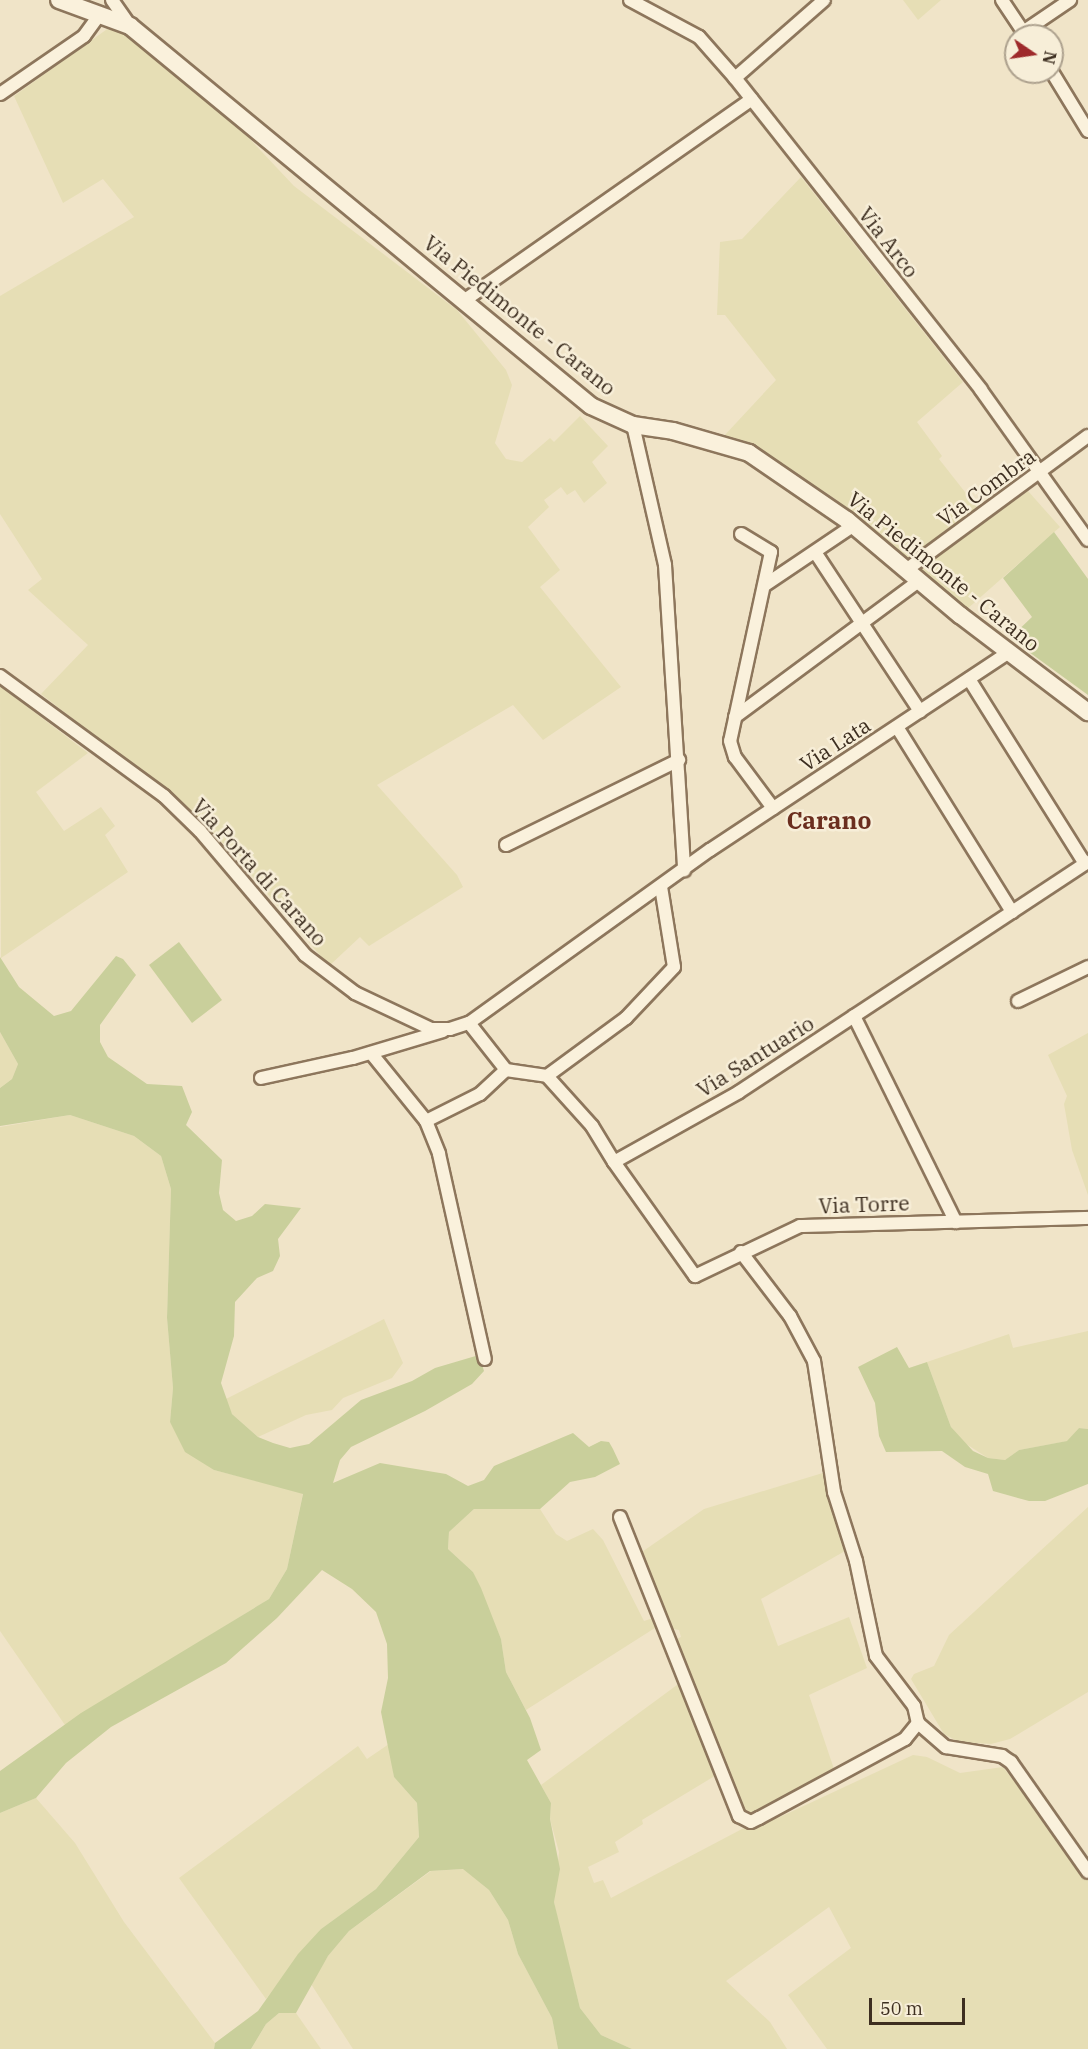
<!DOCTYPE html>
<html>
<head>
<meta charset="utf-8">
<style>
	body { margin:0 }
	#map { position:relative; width:1088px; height:2049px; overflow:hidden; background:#f0e4c8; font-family:"IBM Plex Serif",serif }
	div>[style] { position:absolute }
	.farmland>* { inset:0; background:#e6deb5 }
	.green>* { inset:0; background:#c9cf9b }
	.roads { filter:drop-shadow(2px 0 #8d765c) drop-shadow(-2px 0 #8d765c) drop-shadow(0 2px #8d765c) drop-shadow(0 -2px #8d765c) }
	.street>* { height:12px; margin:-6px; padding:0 6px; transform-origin:6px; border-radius:6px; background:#faf1dc }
	.secondary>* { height:16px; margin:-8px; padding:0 8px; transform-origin:8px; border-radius:8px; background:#faf1dc }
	span { translate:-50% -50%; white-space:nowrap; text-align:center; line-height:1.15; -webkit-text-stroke:5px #f7eed8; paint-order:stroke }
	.street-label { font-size:21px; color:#3d2e20 }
	.quarter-label { font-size:24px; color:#6b2e1e; font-weight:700 }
	.north { position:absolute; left:1004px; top:24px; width:60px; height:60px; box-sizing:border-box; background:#f7eed8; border:2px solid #ada18e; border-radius:50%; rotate:103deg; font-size:16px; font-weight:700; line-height:24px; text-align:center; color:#3d2e20 }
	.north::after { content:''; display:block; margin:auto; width:21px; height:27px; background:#9e2a2b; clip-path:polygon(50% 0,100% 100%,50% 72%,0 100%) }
	.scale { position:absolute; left:869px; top:1998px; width:96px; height:27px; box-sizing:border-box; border:3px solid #3d2e20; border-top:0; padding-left:8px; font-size:18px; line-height:21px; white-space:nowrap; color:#3d2e20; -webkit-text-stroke:4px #f7eed8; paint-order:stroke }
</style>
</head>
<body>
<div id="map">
	<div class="farmland">
		<div style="clip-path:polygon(903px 0,941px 0,918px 20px)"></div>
		<div style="clip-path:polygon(110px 27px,120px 32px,128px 31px,248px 137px,294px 186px,457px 310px,506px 370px,512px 385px,495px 443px,506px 459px,522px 462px,550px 438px,554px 442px,580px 416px,608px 446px,592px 462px,607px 483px,584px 503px,575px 490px,567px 495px,561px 487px,544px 500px,549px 507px,528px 527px,560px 570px,540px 587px,621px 687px,543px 740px,513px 705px,377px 785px,457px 875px,463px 887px,369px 946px,360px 937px,329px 966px,230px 850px,185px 806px,41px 694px,88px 645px,28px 590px,42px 579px,0 514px,0 296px,134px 217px,103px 179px,63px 203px,14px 96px)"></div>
		<div style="clip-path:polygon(801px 177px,963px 382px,917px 422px,942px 456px,939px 459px,987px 520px,1028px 491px,1060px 527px,966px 610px,834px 498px,751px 446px,723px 437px,776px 380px,725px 315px,717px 315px,720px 242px,742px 239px)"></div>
		<div style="clip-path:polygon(0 686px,88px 753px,36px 792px,64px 831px,101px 807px,115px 826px,105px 835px,128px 872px,1px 958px)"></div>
		<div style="clip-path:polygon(0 1032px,18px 1064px,12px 1079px,0 1088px)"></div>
		<div style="clip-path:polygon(1088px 1033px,1088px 1195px,1072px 1150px,1064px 1104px,1067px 1096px,1048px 1055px)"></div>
		<div style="clip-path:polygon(70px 1115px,134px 1136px,161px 1156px,171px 1189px,167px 1318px,173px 1388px,170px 1422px,214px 1470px,303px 1493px,287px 1569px,269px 1599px,65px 1725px,0 1631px,0 1127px)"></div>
		<div style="clip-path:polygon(384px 1319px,403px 1363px,392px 1378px,343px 1398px,332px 1410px,306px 1415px,258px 1437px,232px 1414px,224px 1400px)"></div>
		<div style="clip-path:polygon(1088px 1331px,1088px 1429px,1079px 1428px,1068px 1441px,1019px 1450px,1005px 1460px,988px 1458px,960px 1440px,951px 1427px,927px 1362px,1009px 1334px,1013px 1348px)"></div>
		<div style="clip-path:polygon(826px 1472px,832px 1510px,845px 1551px,761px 1599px,778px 1646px,849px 1617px,867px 1668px,809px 1695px,834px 1769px,750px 1815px,741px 1811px,673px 1641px,681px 1637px,679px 1630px,667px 1628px,639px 1554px,704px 1509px)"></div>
		<div style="clip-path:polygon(507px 1507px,540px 1509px,556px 1534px,567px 1541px,593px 1529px,603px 1540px,644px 1621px,653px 1618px,658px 1626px,526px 1710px,506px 1672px,501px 1639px,473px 1572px,448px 1549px,449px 1532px,474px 1509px)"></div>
		<div style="clip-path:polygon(1088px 1507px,1088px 1692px,1010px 1739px,991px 1744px,959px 1742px,944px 1734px,911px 1679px,914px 1674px,934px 1666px,949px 1635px)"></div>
		<div style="clip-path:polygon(677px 1685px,682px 1686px,718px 1774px,642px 1820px,643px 1824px,615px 1842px,619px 1852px,588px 1867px,594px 1883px,603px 1880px,611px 1898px,742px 1829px,780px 1817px,913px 1755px,927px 1757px,960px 1773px,1003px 1767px,1088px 1879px,1088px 2049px,827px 2049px,788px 1995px,851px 1948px,829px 1907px,726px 1981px,770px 2022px,787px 2049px,632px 2049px,601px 2035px,580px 2008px,561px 1935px,554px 1902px,559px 1852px,550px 1819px,551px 1803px,541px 1785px)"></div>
		<div style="clip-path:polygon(389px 1744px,394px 1777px,417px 1803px,419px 1837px,376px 1889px,321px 1929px,266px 1999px,179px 1878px,358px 1746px,367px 1759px)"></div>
		<div style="clip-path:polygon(36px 1798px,75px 1843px,124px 1922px,215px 2043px,214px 2049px,0 2049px,0 1813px)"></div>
		<div style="clip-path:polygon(464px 1869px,489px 1890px,508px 1920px,518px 1954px,552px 2018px,558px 2049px,353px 2049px,311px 1984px,328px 1956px,349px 1931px,431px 1871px)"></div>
		<div style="clip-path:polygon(279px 2013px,296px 2013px,321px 2049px,251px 2049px,266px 2024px)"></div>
	</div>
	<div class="green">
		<div style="clip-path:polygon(1054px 532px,1088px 579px,1088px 695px,1010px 638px,1032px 617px,1003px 578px)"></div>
		<div style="clip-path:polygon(179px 942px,222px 1000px,192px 1023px,149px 965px)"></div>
		<div style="clip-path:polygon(116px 956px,123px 959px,136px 975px,100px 1025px,100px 1042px,108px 1057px,147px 1084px,182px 1086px,192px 1112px,186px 1125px,222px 1160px,219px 1193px,223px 1210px,236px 1221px,252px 1216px,265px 1204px,301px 1208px,278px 1239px,280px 1256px,273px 1271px,257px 1278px,235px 1302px,234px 1336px,221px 1383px,232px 1414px,258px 1437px,273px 1443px,290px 1448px,309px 1444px,361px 1400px,412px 1381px,435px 1368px,479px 1355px,484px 1371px,472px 1384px,425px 1411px,351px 1447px,340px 1460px,333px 1483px,380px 1463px,446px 1474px,468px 1486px,484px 1480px,494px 1466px,573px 1433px,589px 1447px,601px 1441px,609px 1442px,613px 1449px,620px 1464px,595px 1477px,570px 1482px,540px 1509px,474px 1509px,449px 1532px,448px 1549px,473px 1572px,481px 1588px,501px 1639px,506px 1672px,530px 1718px,541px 1750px,527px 1760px,551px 1803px,550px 1819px,560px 1869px,554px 1902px,580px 2008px,601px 2035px,632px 2049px,558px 2049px,552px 2018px,518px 1954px,508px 1920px,489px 1890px,463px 1869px,430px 1871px,349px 1931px,328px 1956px,296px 2013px,279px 2013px,266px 2024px,251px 2049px,214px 2049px,215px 2043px,258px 2011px,298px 1954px,321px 1929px,376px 1889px,419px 1837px,417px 1803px,394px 1777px,381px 1712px,388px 1678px,387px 1644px,376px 1612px,352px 1589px,322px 1570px,277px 1618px,226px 1663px,111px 1727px,66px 1763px,36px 1798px,0 1813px,0 1771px,81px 1713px,269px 1599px,287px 1569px,303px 1494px,214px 1470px,185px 1452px,170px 1422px,173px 1388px,167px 1318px,171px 1189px,161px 1156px,134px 1136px,70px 1115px,0 1126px,0 1088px,12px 1079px,18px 1064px,0 1032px,0 957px,19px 987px,54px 1016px,71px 1011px)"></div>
		<div style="clip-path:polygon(897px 1347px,909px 1368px,927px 1362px,951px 1427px,973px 1451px,988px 1458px,1005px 1460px,1019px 1450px,1067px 1441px,1079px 1428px,1088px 1429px,1088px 1484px,1045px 1501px,1029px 1501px,993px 1491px,988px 1474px,965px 1467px,942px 1451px,886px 1452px,879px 1436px,875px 1403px,858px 1367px)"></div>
	</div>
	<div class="roads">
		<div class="street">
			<div style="left:112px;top:0;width:32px;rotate:55deg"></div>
			<div style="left:630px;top:0;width:78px;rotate:28.2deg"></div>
			<div style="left:699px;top:37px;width:55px;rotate:48.7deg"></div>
			<div style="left:735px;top:78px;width:397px;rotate:51.7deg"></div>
			<div style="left:981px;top:390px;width:184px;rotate:54.5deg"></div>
			<div style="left:1002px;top:0;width:43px;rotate:56.3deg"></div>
			<div style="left:1023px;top:32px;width:57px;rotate:-34.2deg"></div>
			<div style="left:1052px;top:72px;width:69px;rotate:58.6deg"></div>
			<div style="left:735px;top:78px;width:118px;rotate:-41.2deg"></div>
			<div style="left:0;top:94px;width:102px;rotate:-34.6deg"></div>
			<div style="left:84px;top:36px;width:26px;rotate:-54deg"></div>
			<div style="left:465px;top:300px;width:350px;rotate:-35deg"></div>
			<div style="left:633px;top:425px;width:144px;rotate:77.1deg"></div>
			<div style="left:665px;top:565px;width:306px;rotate:86.4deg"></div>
			<div style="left:741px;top:534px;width:35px;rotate:31deg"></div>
			<div style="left:771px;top:552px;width:193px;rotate:102.2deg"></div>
			<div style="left:730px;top:741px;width:17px;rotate:73deg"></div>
			<div style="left:735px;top:757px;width:64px;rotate:53.3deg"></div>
			<div style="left:815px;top:552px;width:191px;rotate:56.6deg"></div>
			<div style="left:906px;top:570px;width:226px;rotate:-36.4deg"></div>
			<div style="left:765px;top:585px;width:107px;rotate:-34deg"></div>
			<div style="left:0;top:676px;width:203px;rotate:36.2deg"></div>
			<div style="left:164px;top:796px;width:50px;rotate:44.2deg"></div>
			<div style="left:200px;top:831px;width:162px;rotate:49.7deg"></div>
			<div style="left:305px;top:955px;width:63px;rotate:37.2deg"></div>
			<div style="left:355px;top:993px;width:84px;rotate:25.3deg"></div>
			<div style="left:431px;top:1029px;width:19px"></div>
			<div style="left:450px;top:1029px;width:20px;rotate:-18deg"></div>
			<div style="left:469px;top:1023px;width:297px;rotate:-35.7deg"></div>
			<div style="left:710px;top:850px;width:357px;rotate:-33.5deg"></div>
			<div style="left:969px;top:679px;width:218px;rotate:57.9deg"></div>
			<div style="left:735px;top:717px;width:229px;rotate:-36.5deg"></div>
			<div style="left:897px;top:727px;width:218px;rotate:58.1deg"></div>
			<div style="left:506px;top:845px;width:193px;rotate:-26.2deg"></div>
			<div style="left:1018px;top:1001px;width:78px;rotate:-25.9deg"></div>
			<div style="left:854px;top:1016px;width:230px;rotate:63.7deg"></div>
			<div style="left:469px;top:1023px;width:60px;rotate:51.8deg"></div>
			<div style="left:506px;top:1070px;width:41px;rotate:8.3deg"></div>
			<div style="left:547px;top:1076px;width:67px;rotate:48deg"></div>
			<div style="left:592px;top:1126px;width:42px;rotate:58.6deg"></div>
			<div style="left:614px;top:1162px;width:143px;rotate:-29.2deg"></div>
			<div style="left:739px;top:1092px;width:418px;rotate:-33.4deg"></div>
			<div style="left:371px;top:1053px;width:87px;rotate:51deg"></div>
			<div style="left:426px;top:1121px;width:35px;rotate:68deg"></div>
			<div style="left:439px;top:1154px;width:210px;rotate:77.4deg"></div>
			<div style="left:547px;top:1076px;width:98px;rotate:-36.3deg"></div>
			<div style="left:626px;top:1018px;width:70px;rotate:-46.7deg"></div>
			<div style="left:674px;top:967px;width:81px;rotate:-99.2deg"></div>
			<div style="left:261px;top:1078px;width:94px;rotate:-12.3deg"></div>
			<div style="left:353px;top:1058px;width:94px;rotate:-16.7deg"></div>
			<div style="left:426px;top:1121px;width:60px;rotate:-26.6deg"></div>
			<div style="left:480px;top:1094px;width:35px;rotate:-43deg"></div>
			<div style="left:614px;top:1162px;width:140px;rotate:54.6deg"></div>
			<div style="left:695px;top:1276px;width:116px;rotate:-25.5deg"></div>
			<div style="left:800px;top:1226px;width:288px;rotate:-1.6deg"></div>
			<div style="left:741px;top:1252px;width:81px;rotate:52.6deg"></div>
			<div style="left:790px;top:1316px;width:51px;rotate:61.9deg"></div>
			<div style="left:814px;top:1361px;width:133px;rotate:81.3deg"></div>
			<div style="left:834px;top:1492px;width:72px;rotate:72.3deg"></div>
			<div style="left:856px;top:1561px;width:97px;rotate:78.1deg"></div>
			<div style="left:876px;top:1656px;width:63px;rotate:52.8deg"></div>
			<div style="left:914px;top:1706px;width:17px;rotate:77deg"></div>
			<div style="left:620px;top:1517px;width:322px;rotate:68.3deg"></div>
			<div style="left:739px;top:1816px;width:13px;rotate:27deg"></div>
			<div style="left:751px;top:1822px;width:9px;rotate:-27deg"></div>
			<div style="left:759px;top:1818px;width:166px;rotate:-28.4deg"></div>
			<div style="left:905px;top:1739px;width:21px;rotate:-51deg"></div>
			<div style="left:918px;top:1723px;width:37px;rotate:41deg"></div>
			<div style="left:946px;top:1747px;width:57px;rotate:9.1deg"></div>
			<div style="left:1002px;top:1756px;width:11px;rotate:34deg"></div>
			<div style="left:1011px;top:1762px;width:134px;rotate:55deg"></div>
		</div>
		<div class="secondary">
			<div style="left:59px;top:0;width:76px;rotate:20.1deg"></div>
			<div style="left:130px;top:26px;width:597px;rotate:39.5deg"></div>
			<div style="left:591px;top:406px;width:46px;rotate:24.3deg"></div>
			<div style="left:633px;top:425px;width:40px;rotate:8.5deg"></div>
			<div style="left:673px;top:431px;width:79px;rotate:16.1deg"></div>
			<div style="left:749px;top:453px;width:119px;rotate:34.4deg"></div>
			<div style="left:847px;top:520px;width:148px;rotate:40.1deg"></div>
			<div style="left:960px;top:615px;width:161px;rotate:37.2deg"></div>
		</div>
	</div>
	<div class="street-label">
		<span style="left:889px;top:242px;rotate:52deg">Via Arco</span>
		<span style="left:520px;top:315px;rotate:39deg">Via Piedimonte - Carano</span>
		<span style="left:986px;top:487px;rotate:-36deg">Via Combra</span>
		<span style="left:944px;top:571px;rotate:39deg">Via Piedimonte - Carano</span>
		<span style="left:835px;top:744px;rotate:-33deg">Via Lata</span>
		<span style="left:260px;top:872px;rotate:48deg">Via Porta di Carano</span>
		<span style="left:755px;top:1056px;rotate:-32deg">Via Santuario</span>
		<span style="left:864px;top:1204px;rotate:-2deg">Via Torre</span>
	</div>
	<div class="quarter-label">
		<span style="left:829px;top:821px">Carano</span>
	</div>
	<div class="north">N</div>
	<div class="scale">50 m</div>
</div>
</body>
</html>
